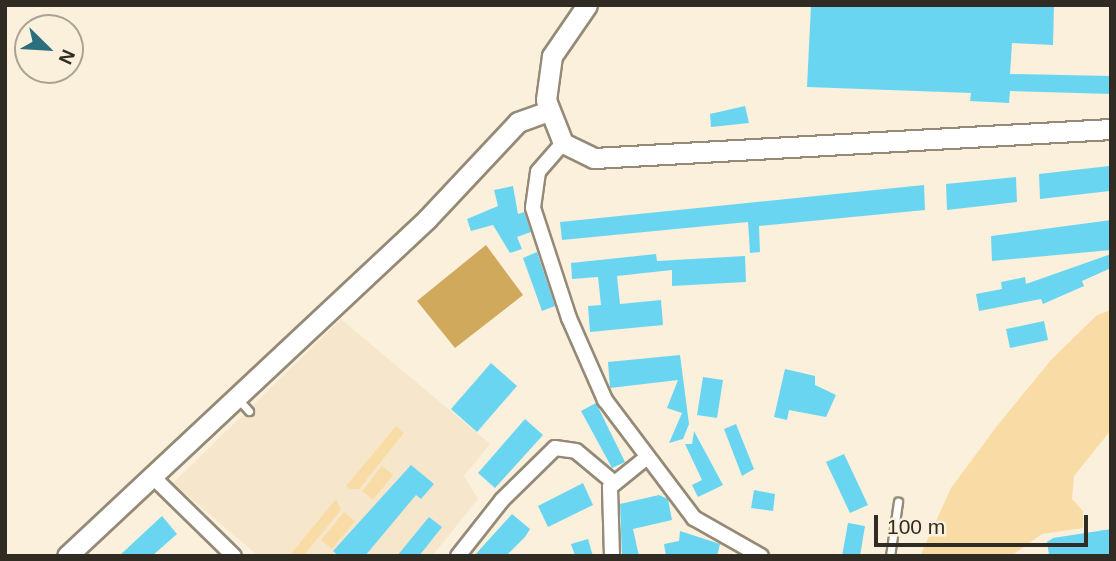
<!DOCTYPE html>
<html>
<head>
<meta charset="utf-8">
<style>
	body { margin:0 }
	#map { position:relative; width:1116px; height:561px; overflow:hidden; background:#fbf0dc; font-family:Helvetica,sans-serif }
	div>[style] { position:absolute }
	.built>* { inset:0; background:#f6e7cc }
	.green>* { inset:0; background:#f9dca5 }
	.water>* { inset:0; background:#d0a95d }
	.building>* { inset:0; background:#6ad5f1 }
	.roads { filter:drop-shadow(2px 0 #948a77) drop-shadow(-2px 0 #948a77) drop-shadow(0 2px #948a77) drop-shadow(0 -2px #948a77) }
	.lane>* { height:7px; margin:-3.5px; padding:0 3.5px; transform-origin:3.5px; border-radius:3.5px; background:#fff }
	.street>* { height:14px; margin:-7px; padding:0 7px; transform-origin:7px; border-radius:7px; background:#fff }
	.secondary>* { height:19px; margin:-9.5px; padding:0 9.5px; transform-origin:9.5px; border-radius:9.5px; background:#fff }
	span { translate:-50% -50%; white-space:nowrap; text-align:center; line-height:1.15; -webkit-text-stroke:5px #fbf0dc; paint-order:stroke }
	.frame { position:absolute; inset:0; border:7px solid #302c24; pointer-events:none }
	.north { position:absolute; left:14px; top:14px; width:70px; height:70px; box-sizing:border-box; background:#fbf0dc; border:2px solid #aaa292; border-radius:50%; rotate:114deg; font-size:19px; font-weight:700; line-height:28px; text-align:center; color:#302c24 }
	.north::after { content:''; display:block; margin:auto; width:24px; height:32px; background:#2b6f7f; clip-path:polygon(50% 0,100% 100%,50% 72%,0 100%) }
	.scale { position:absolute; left:874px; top:515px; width:214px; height:32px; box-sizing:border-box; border:4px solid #302c24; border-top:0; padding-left:9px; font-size:21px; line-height:24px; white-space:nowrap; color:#302c24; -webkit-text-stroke:5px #fbf0dc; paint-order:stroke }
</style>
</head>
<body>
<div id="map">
	<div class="built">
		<div style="clip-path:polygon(341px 319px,490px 444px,464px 476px,478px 499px,432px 556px,258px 556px,173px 483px)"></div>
	</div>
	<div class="green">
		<div style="clip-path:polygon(1111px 310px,1111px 430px,1074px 476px,1072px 499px,1083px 511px,1083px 528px,1042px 534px,1011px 556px,920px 556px,951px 488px,997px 426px,1051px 360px,1097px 315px)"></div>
		<div style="clip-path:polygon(396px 426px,404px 433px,359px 489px,350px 489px,346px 486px)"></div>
		<div style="clip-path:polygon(382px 466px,393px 475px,373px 500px,362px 491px)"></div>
		<div style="clip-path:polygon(336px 499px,341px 510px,318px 538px,303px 556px,289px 556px)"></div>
		<div style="clip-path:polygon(344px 512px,355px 521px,332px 549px,321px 540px)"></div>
	</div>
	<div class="water">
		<div style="clip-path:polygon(486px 245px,523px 295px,455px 348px,417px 301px)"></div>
	</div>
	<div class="building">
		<div style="clip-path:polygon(811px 5px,1054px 5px,1053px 45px,1012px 43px,1010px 74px,1111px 76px,1111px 94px,1010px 91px,1009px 103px,970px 101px,971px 93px,807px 87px)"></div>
		<div style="clip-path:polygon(745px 106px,749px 123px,711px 127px,710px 114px)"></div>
		<div style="clip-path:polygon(1109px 166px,1110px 191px,1040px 199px,1039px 174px)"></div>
		<div style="clip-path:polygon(1016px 177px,1017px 202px,947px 210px,946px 184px)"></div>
		<div style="clip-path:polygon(924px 185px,925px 210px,759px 226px,760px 252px,750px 253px,748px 222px,562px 240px,560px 222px)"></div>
		<div style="clip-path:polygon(513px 186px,518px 214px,524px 212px,531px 232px,517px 237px,522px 249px,510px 253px,493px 225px,471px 231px,467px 219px,498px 206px,494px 190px)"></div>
		<div style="clip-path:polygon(1111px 220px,1111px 250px,992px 261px,991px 236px)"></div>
		<div style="clip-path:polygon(537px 252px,555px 306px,542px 311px,523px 258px)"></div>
		<div style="clip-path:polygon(656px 254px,657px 261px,745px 256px,746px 282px,672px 286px,672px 270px,617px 276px,620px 304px,661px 300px,663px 325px,590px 332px,588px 306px,601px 305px,598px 277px,572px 279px,571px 263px)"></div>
		<div style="clip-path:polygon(1111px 254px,1111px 268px,1082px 281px,1084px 286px,1043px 304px,1041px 299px,979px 311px,976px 294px,1002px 289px,1001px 282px,1025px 277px,1026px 284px)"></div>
		<div style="clip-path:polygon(1044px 321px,1048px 340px,1010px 348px,1006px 329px)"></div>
		<div style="clip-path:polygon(680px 355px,689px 424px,683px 439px,669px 443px,682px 413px,667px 408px,678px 380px,610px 388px,608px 362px)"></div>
		<div style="clip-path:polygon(491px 363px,517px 386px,477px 432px,451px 409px)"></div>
		<div style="clip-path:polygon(785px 369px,815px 376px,815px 385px,836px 395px,826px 417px,789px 410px,787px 420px,774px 417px)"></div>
		<div style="clip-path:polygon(703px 377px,723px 380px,717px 418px,697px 415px)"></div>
		<div style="clip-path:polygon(596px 403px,625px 462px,612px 468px,581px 411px)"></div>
		<div style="clip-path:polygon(525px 419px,543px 435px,495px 488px,478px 473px)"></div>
		<div style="clip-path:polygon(736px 424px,754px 469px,742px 476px,724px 429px)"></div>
		<div style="clip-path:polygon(694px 431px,723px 485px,698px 497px,692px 485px,702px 480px,685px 444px,692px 444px)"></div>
		<div style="clip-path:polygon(844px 454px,868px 505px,850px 513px,826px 462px)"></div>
		<div style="clip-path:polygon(411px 465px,434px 484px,421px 499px,416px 495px,365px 556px,339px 556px,333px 551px)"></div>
		<div style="clip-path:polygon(583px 483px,593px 505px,548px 527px,538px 506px)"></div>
		<div style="clip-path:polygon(754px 490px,775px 494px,773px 511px,751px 508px)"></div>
		<div style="clip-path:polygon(659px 495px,668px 499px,672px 520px,633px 529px,639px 556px,622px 556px,620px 504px)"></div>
		<div style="clip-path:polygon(512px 514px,530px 529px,525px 537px,506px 556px,474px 556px)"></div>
		<div style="clip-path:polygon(162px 516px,177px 534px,152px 556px,119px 556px)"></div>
		<div style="clip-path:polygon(429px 517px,442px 527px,419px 556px,397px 556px)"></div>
		<div style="clip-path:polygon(848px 523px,865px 526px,860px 556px,842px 556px)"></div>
		<div style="clip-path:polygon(1111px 529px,1111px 556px,1049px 555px,1047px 542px,1053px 538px)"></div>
		<div style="clip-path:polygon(680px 531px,720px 544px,717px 556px,666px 556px,664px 544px,679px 541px)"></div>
		<div style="clip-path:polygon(588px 539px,593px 556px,575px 556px,571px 544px)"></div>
	</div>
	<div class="roads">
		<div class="lane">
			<div style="left:239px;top:400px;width:15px;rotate:48deg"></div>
			<div style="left:890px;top:556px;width:55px;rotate:-81.6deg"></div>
		</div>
		<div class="street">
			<div style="left:563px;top:143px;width:38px;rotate:131deg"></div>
			<div style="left:538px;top:172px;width:36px;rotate:98deg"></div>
			<div style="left:533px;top:208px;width:116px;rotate:71.9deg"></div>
			<div style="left:569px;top:318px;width:90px;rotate:66.3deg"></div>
			<div style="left:605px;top:400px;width:148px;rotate:53deg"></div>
			<div style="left:694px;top:518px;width:77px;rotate:29.6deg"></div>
			<div style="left:153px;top:477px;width:113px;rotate:44.3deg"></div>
			<div style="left:458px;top:556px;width:71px;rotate:-51.8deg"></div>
			<div style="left:502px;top:500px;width:74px;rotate:-44.5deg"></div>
			<div style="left:555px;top:448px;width:21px;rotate:8deg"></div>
			<div style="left:576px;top:451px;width:47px;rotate:39.8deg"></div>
			<div style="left:612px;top:556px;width:69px;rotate:-91.7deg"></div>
			<div style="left:610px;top:487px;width:46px;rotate:-38.9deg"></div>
		</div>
		<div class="secondary">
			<div style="left:587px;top:5px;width:62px;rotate:124.5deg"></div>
			<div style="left:552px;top:56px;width:44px;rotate:97.8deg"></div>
			<div style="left:546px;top:100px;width:46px;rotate:68.4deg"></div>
			<div style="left:563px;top:143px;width:34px;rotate:26deg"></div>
			<div style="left:594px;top:158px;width:518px;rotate:-3.21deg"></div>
			<div style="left:67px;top:556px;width:493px;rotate:-43.1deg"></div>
			<div style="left:427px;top:219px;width:133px;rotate:-46.8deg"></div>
			<div style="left:518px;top:122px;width:32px;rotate:-20deg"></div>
		</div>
	</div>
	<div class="frame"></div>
	<div class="north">N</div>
	<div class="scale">100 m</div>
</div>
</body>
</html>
